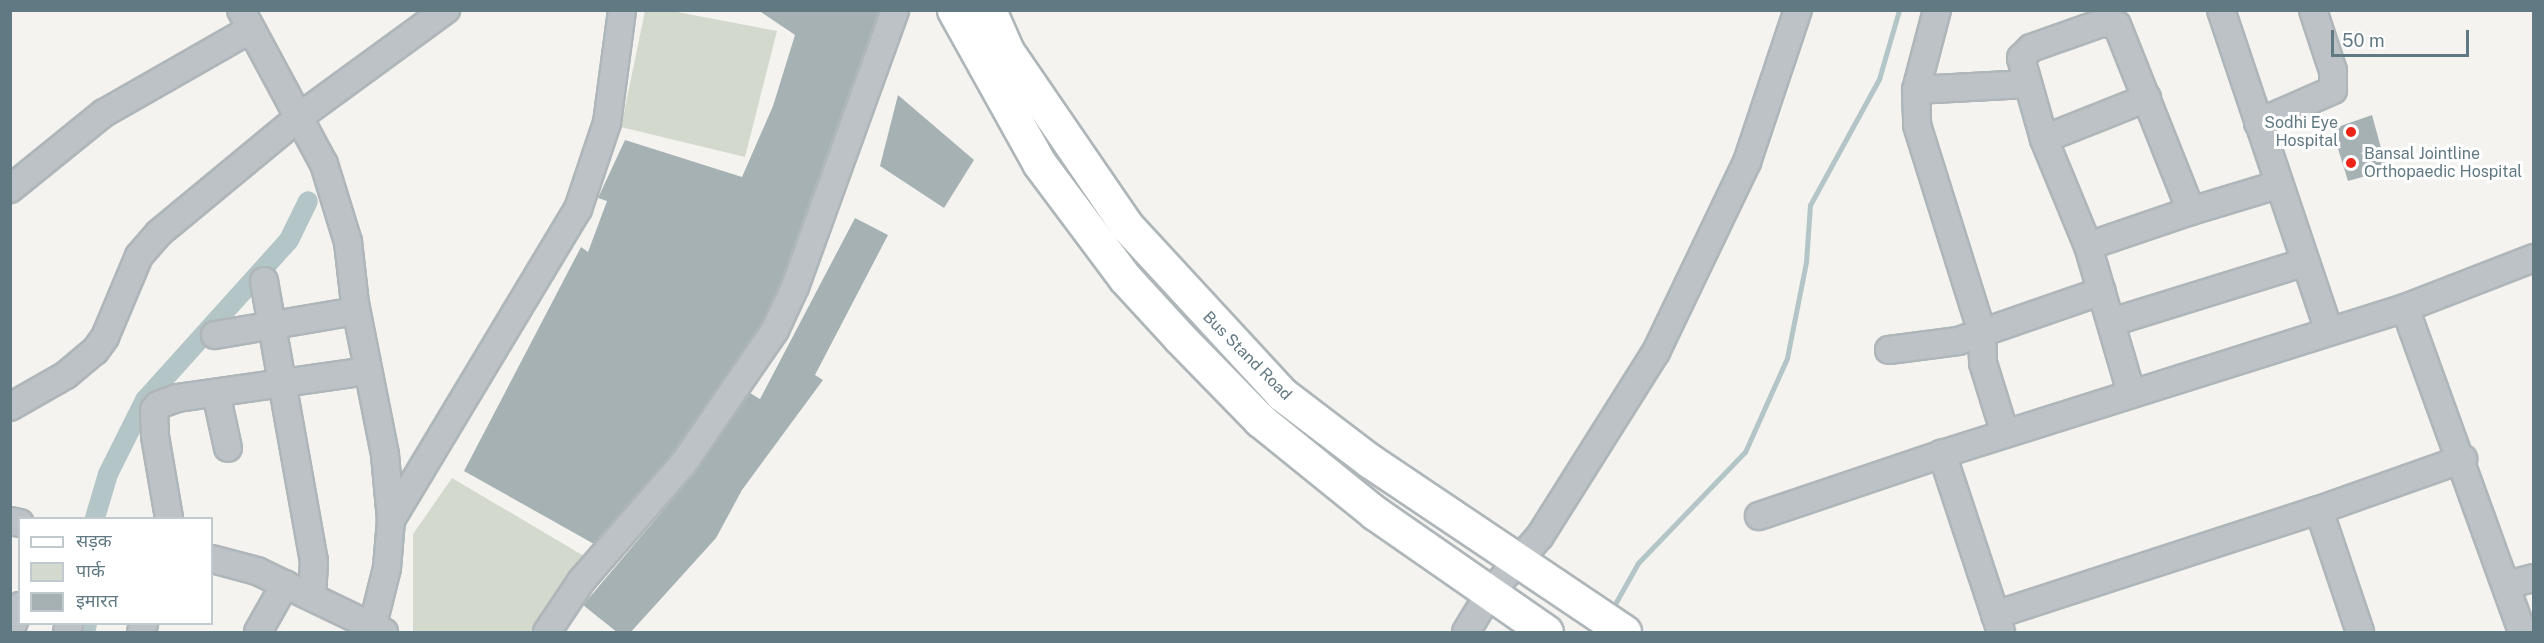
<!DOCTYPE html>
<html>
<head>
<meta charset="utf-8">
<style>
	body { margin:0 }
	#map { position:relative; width:2544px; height:643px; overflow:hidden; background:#f4f3ef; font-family:"Public Sans","Noto Sans Devanagari",sans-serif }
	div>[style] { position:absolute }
	.green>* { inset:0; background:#d4d9ce }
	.stream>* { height:5px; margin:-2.5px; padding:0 2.5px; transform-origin:2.5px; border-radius:2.5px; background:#b3c5c6 }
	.canal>* { height:20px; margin:-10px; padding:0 10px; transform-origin:10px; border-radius:10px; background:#b3c5c6 }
	.building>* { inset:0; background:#a5b1b3 }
	.roads { filter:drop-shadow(2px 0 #afb6b9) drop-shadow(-2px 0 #afb6b9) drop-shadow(0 2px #afb6b9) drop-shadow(0 -2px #afb6b9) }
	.minor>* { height:26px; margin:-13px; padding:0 13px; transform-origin:13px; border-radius:13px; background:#bcc2c5 }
	.major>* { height:33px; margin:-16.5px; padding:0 16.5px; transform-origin:16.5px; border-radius:16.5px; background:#fff }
	.dots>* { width:16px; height:16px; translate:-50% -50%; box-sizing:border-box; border:3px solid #fff; border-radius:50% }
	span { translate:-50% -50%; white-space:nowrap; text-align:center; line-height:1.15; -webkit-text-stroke:6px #fff; paint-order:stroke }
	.poi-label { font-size:16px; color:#617982 }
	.right { translate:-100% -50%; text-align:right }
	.left { translate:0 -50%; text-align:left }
	.street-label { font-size:16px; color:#617982 }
	.frame { position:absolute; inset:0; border:12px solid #617982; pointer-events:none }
	.legend { position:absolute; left:18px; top:517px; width:195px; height:108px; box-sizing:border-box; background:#fff; border:2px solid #c0c9cd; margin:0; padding:8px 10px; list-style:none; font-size:18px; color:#617982 }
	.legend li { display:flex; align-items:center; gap:12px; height:30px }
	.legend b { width:30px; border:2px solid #c0c9cd }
	.scale { position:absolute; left:2331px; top:30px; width:138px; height:27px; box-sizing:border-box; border:3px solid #617982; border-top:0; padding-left:8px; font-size:18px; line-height:21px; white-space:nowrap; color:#617982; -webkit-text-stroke:4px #fff; paint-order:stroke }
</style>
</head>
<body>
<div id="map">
	<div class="green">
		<div style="clip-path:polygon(645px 11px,672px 11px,777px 31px,745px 157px,621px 127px)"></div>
		<div style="clip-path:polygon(452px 478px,589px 559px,553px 632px,413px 632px,413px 534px)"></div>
	</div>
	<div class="stream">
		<div style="left:1611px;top:611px;width:55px;rotate:-60.6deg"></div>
		<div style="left:1638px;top:563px;width:154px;rotate:-46.1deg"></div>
		<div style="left:1745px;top:452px;width:103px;rotate:-65.9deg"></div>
		<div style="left:1787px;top:358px;width:98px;rotate:-78.8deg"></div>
		<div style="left:1806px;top:262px;width:57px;rotate:-86deg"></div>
		<div style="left:1810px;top:205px;width:144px;rotate:-61.3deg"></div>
		<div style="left:1879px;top:79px;width:72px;rotate:-73.8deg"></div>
	</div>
	<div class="canal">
		<div style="left:95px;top:518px;width:46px;rotate:-73.5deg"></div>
		<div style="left:108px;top:474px;width:83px;rotate:-63.4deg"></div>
		<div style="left:145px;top:400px;width:215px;rotate:-48deg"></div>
		<div style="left:289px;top:240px;width:43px;rotate:-64deg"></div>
		<div style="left:85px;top:632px;width:8px;rotate:-76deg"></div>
	</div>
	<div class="building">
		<div style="clip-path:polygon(758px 10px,879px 10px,781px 281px,762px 323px,671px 455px,594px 544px,464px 471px,581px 247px,588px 252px,607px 201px,598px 198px,625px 140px,742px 177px,773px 106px,795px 35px)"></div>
		<div style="clip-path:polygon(898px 95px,974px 160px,944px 208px,880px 166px)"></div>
		<div style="clip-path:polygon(2372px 115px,2387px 170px,2348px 181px,2332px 129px)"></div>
		<div style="clip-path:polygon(855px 218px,888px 235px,815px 375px,823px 380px,742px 490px,716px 538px,630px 633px,618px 633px,583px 605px,694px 474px,750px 393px,760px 399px)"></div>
	</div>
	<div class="roads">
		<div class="minor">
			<div style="left:241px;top:10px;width:175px;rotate:61.7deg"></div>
			<div style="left:324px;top:164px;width:82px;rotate:72.9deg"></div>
			<div style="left:348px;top:242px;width:61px;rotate:83.5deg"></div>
			<div style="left:355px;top:303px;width:155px;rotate:78.8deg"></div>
			<div style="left:385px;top:455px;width:65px;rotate:84.7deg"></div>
			<div style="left:391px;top:520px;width:48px;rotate:94.8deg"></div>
			<div style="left:387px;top:568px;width:66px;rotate:104deg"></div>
			<div style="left:1937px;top:10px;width:83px;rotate:104.7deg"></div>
			<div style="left:1916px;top:90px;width:35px;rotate:88deg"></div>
			<div style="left:1917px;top:125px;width:218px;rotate:72.6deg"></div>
			<div style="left:1982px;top:333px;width:30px;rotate:88deg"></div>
			<div style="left:1983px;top:363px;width:74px;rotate:72.8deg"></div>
			<div style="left:2221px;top:10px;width:338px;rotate:71.4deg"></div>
			<div style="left:1916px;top:90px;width:111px;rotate:-3.1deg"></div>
			<div style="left:2258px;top:123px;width:82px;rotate:-23.7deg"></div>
			<div style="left:2333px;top:90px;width:19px;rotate:-90deg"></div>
			<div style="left:2333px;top:71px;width:64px;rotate:-108.2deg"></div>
			<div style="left:2044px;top:139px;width:111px;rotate:-21.7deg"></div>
			<div style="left:10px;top:189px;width:121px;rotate:-39deg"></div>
			<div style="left:104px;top:113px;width:169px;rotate:-29.7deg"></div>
			<div style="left:2088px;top:246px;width:109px;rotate:-18.8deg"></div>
			<div style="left:264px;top:281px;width:284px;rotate:79.9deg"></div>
			<div style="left:314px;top:561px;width:34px;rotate:93deg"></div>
			<div style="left:2405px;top:308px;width:344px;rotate:70.1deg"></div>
			<div style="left:2112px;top:322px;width:200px;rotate:-17.2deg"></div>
			<div style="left:215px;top:335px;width:143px;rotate:-9.7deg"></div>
			<div style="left:1889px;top:350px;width:70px;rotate:-7.4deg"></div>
			<div style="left:1958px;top:341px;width:152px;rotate:-19.1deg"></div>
			<div style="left:2131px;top:392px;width:152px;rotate:-106.4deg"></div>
			<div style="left:2088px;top:246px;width:116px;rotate:-112.4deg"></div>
			<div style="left:2044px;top:139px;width:84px;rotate:-105.9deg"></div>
			<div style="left:2021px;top:58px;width:14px;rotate:-45deg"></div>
			<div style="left:2031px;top:48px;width:75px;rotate:-19.4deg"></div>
			<div style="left:2102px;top:23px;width:15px;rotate:8deg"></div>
			<div style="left:2117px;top:25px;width:200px;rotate:68.3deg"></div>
			<div style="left:2191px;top:211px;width:90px;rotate:-16.8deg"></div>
			<div style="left:216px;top:393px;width:56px;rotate:77.7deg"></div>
			<div style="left:10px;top:407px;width:64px;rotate:-29.7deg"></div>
			<div style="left:66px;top:375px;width:38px;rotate:-40deg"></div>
			<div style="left:95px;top:351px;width:17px;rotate:-54deg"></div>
			<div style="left:105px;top:337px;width:88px;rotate:-67.2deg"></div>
			<div style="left:139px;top:256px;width:30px;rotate:-49deg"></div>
			<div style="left:159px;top:233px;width:182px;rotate:-39.6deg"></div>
			<div style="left:299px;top:117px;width:182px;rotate:-36.1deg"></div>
			<div style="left:2319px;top:510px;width:129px;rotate:71.4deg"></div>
			<div style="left:1759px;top:516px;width:193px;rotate:-18.7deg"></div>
			<div style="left:169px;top:518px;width:83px;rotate:-99.7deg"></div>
			<div style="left:155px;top:436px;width:26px;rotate:-92deg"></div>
			<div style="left:154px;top:410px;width:6px;rotate:-51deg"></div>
			<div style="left:158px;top:405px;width:20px;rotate:-20deg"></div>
			<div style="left:177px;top:398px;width:191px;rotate:-8.1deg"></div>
			<div style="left:391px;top:520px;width:363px;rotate:-59deg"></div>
			<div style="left:578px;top:209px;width:91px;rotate:-71.4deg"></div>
			<div style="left:607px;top:123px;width:114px;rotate:-82.4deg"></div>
			<div style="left:10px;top:521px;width:10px;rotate:11deg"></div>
			<div style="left:212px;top:559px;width:47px;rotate:14.9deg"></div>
			<div style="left:257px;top:571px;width:141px;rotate:25.7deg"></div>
			<div style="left:2506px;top:585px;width:29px;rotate:-14deg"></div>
			<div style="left:1995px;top:615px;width:341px;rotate:-18deg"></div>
			<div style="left:2319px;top:510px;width:153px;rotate:-19.5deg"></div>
			<div style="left:10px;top:632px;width:28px;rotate:-69deg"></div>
			<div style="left:67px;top:632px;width:8px;rotate:-76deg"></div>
			<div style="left:141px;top:632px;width:9px;rotate:-69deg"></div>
			<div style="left:258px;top:632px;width:55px;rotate:-60.6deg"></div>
			<div style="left:547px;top:632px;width:63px;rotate:-56.1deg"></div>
			<div style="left:582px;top:580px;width:154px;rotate:-49deg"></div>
			<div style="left:683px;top:464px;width:163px;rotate:-55.5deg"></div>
			<div style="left:775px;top:330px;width:47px;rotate:-65.1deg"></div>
			<div style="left:795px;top:287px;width:294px;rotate:-70.1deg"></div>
			<div style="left:1466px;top:632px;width:44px;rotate:-58.8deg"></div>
			<div style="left:1489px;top:594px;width:77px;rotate:-48.7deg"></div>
			<div style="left:1540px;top:536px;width:218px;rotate:-57.8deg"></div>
			<div style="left:1656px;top:352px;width:211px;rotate:-64.4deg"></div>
			<div style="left:1747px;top:162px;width:160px;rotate:-71.5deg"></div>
			<div style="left:2001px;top:632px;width:188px;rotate:-108.3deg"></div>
			<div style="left:1942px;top:454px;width:485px;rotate:-17.5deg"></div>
			<div style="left:2405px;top:308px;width:138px;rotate:-21.2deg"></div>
		</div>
		<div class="major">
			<div style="left:954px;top:10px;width:175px;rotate:60.9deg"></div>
			<div style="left:1039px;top:163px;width:144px;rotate:53.2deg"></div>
			<div style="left:1125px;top:278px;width:81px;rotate:47.5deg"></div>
			<div style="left:1180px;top:338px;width:115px;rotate:45.7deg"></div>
			<div style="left:1260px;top:420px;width:148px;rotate:39deg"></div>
			<div style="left:1375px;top:513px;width:208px;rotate:34.8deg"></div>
			<div style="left:989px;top:10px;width:45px;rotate:66.3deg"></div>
			<div style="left:1007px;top:51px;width:211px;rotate:55.6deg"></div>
			<div style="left:1126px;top:225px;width:230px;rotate:47.3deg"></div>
			<div style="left:1282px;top:394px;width:111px;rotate:37.3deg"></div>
			<div style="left:1370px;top:461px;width:306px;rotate:33.9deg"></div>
		</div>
	</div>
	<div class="dots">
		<div style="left:2351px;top:132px;background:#ec2317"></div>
		<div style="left:2351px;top:163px;background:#ec2317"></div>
	</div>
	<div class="poi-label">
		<span class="right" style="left:2338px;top:132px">Sodhi Eye<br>Hospital</span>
		<span class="left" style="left:2364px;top:163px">Bansal Jointline<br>Orthopaedic Hospital</span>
	</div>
	<div class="street-label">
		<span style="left:1247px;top:356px;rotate:45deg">Bus Stand Road</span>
	</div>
	<div class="frame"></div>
	<ul class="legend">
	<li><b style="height:8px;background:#fff"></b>सड़क</li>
	<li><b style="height:16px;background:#d4d9ce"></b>पार्क</li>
	<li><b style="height:16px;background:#a5b1b3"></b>इमारत</li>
	</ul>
	<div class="scale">50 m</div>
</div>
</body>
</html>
